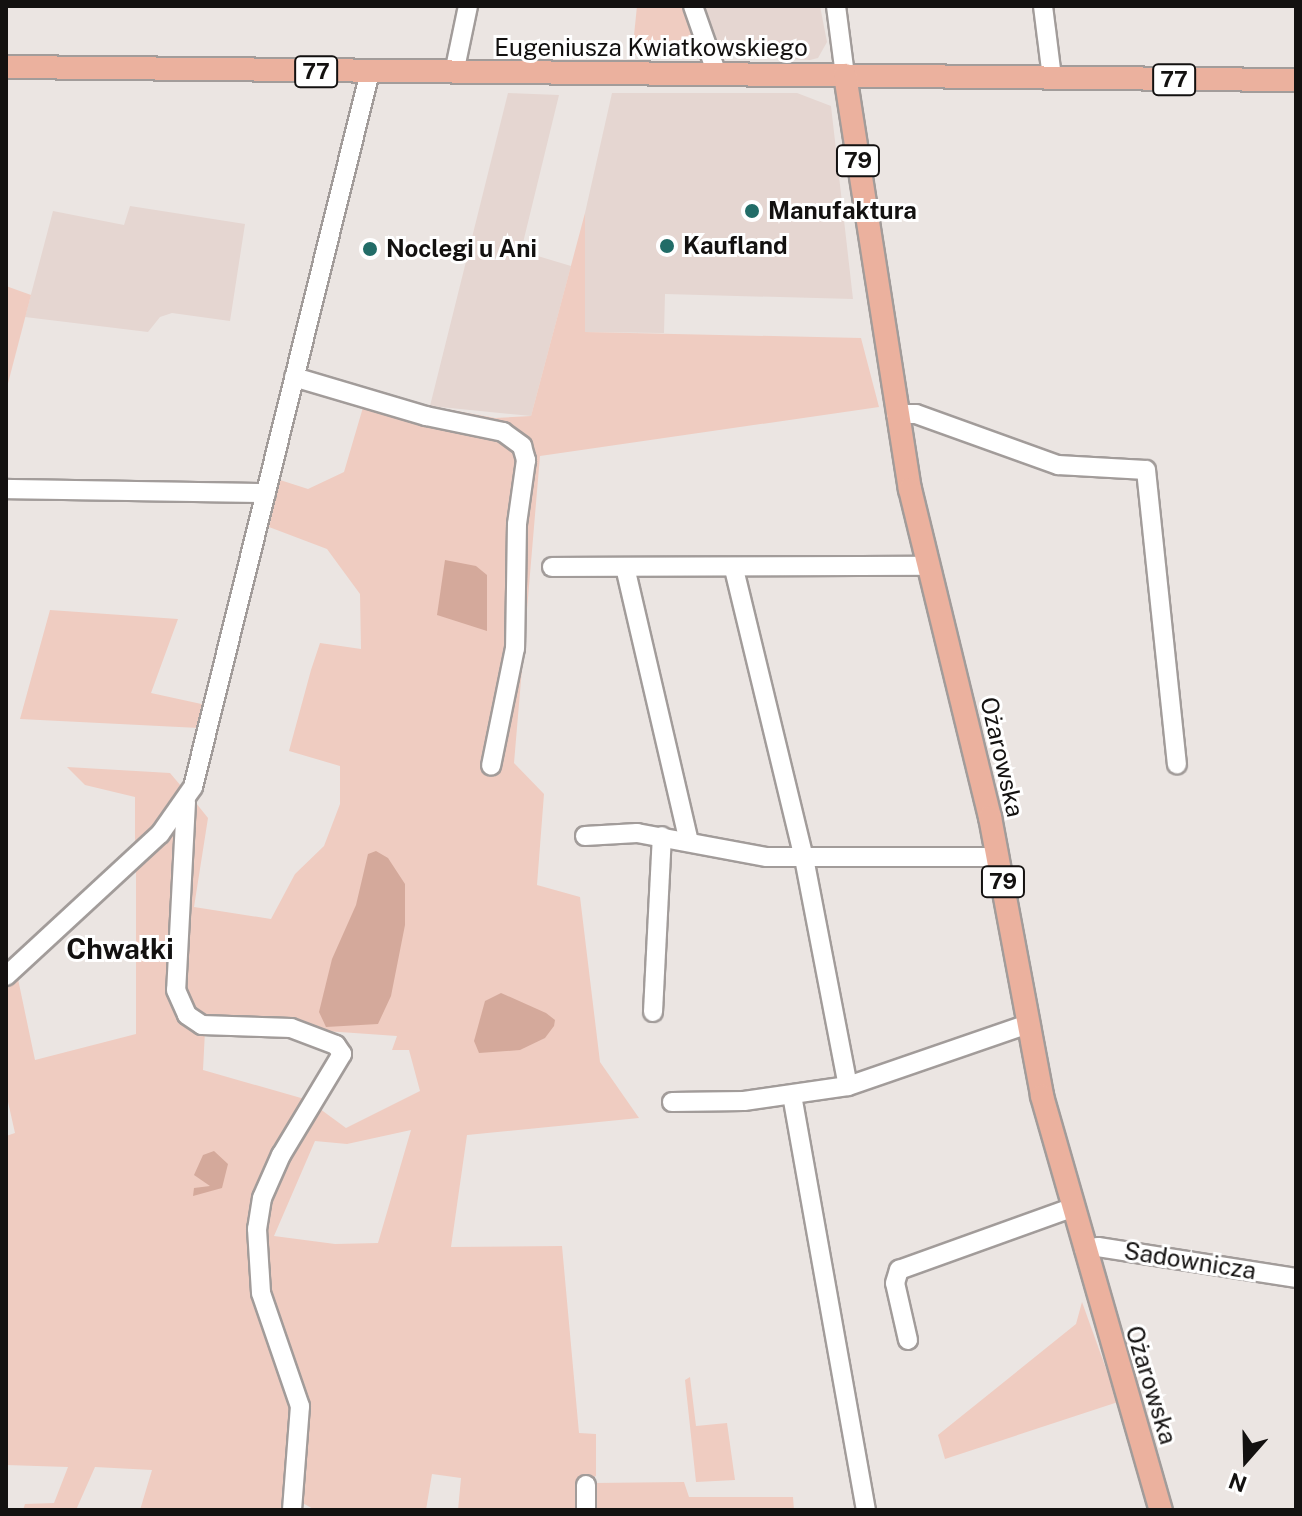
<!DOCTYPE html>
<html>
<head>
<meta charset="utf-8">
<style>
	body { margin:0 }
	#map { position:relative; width:1302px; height:1516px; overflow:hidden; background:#ebe5e2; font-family:"Public Sans",sans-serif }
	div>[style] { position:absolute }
	.built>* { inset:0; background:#e5d6d1 }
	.green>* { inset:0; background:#efccc1 }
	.water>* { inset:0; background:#d4a99b }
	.roads { filter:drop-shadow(2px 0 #a29c9a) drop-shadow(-2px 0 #a29c9a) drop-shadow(0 2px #a29c9a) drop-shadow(0 -2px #a29c9a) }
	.minor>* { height:18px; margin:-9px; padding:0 9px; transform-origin:9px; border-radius:9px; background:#fff }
	.major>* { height:22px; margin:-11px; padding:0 11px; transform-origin:11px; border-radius:11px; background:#ebb19e }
	.dots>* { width:22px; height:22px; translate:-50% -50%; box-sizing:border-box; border:4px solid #fff; border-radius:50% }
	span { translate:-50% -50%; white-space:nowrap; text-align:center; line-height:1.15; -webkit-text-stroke:6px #fff; paint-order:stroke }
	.shield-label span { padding:2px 6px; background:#fff; border:2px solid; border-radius:6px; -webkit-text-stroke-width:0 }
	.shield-label { font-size:22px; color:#131110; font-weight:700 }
	.street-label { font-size:24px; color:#131110 }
	.poi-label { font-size:24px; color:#131110; font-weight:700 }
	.left { translate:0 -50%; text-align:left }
	.quarter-label { font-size:28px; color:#131110; font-weight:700 }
	.frame { position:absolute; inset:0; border:8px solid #131110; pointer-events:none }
	.north { position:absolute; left:1206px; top:1420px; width:80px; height:80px; -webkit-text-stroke:6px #fff; paint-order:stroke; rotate:200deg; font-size:22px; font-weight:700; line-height:32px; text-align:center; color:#131110 }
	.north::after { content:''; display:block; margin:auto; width:28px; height:36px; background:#131110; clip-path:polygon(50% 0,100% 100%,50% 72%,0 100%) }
</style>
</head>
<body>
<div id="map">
	<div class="built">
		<div style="clip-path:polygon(696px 6px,820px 6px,827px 42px,818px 58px,810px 60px,717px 55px)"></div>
		<div style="clip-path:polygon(508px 93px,559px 95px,521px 251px,571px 266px,531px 416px,430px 406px)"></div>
		<div style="clip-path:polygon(612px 93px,797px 93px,831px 106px,853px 299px,665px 294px,664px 333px,585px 332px,585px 213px)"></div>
		<div style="clip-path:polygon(130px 206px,245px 224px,230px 321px,172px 313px,160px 317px,148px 332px,25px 317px,53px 211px,124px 225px)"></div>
	</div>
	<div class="green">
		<div style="clip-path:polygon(637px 6px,684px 6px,704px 55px,632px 55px)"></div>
		<div style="clip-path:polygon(evenodd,585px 213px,585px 332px,861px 338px,879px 407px,540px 456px,514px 763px,544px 794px,537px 885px,580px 897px,600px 1062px,639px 1118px,467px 1135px,451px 1247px,562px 1246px,579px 1433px,596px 1434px,596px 1476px,583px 1482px,582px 1510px,458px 1510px,461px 1478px,432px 1474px,426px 1510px,315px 1510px,299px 1501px,306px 1476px,308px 1407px,265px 1289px,265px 1203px,316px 1106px,346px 1128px,420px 1091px,409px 1050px,392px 1050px,397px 1036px,227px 1024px,191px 1013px,181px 986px,192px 798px,208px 818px,194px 907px,271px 919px,295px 874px,324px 846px,340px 804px,340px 766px,289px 751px,311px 670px,320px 643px,361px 649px,360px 594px,327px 549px,269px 527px,280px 480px,308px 489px,344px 472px,364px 404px,415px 419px,430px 406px,495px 418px,531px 416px,585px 213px,411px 1130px,378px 1243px,335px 1244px,274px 1236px,315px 1141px,347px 1144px,411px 1130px)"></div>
		<div style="clip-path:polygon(6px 286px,31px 295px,6px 391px)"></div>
		<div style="clip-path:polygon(50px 610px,178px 619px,151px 693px,206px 705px,199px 728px,20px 719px)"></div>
		<div style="clip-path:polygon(67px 767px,170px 773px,187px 793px,135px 852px,135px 797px,85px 785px)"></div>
		<div style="clip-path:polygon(184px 812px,171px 983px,205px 1031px,203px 1070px,308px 1100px,250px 1253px,293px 1388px,285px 1510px,140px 1510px,152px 1470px,95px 1467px,76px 1510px,23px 1510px,25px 1504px,54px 1503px,68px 1467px,6px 1465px,6px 1136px,15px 1133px,6px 1093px,6px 968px,14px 960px,35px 1060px,136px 1034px,136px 862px)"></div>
		<div style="clip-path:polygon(1082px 1302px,1118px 1402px,945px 1459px,938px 1435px,1076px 1324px)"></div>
		<div style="clip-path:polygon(690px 1377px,696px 1426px,727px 1423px,735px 1480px,696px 1482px,685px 1380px)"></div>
		<div style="clip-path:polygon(684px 1482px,689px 1497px,793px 1497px,794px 1510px,592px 1510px,593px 1483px)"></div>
	</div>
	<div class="water">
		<div style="clip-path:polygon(445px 560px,476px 566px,487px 575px,487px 631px,437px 615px)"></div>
		<div style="clip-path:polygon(376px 851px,388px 858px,405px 884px,405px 925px,391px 996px,378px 1024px,326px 1027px,319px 1012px,332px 959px,356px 905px,368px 854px)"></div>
		<div style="clip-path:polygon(501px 993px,546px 1013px,555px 1020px,554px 1026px,545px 1038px,520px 1050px,479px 1053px,474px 1041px,485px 1001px)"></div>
		<div style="clip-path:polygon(214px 1151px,228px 1164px,222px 1188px,193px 1196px,194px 1188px,210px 1186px,194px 1175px,203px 1155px)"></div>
	</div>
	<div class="roads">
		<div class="minor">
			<div style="left:693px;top:6px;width:72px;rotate:70.6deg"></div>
			<div style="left:836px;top:6px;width:70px;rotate:82.6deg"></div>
			<div style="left:1043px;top:6px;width:72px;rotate:82.8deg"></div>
			<div style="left:454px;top:73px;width:68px;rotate:-78.2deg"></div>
			<div style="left:294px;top:377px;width:138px;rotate:16.5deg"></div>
			<div style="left:426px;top:416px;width:79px;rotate:11.7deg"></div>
			<div style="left:503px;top:432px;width:24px;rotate:36deg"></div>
			<div style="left:522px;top:446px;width:15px;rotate:74deg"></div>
			<div style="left:526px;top:460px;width:65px;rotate:98deg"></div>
			<div style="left:517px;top:524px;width:124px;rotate:90.9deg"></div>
			<div style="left:515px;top:648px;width:120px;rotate:101.5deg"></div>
			<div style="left:896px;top:414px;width:20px"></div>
			<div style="left:916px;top:414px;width:151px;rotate:19.8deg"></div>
			<div style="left:1058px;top:465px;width:88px;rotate:3.3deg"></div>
			<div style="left:1146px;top:470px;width:296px;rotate:84deg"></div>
			<div style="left:6px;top:489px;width:260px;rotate:0.9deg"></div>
			<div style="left:552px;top:567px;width:376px;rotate:-0.2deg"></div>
			<div style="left:625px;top:567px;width:281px;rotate:76.9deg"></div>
			<div style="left:734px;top:569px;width:297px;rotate:76.4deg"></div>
			<div style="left:804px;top:858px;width:232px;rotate:79.1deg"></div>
			<div style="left:186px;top:802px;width:188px;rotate:93deg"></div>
			<div style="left:176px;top:990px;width:27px;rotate:66deg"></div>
			<div style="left:187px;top:1015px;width:18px;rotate:34deg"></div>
			<div style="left:202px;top:1025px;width:89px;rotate:1.9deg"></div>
			<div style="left:291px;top:1028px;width:48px;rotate:20.7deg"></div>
			<div style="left:336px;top:1045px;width:11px;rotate:56deg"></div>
			<div style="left:342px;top:1054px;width:118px;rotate:121.1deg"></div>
			<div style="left:281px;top:1155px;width:47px;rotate:113.8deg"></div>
			<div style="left:262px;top:1198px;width:31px;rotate:99deg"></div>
			<div style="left:257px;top:1229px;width:64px;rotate:86.4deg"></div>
			<div style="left:261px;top:1293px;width:120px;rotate:71deg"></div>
			<div style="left:300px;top:1406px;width:104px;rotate:94.4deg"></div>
			<div style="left:585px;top:836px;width:52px;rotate:-3.3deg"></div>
			<div style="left:637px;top:833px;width:132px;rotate:10.5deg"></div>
			<div style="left:767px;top:857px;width:231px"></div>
			<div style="left:6px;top:976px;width:209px;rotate:-42.7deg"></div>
			<div style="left:160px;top:834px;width:57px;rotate:-54.9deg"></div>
			<div style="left:193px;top:787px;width:737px;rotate:-76.1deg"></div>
			<div style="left:653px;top:1012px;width:176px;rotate:-87.1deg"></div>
			<div style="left:792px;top:1095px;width:422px;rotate:79.9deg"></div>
			<div style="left:672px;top:1102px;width:72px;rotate:-0.8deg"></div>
			<div style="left:744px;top:1101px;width:105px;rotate:-8.2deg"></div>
			<div style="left:848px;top:1086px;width:190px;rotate:-19deg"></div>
			<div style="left:1084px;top:1249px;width:14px;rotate:-8deg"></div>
			<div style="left:1098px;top:1247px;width:200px;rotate:8.9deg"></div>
			<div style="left:908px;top:1340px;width:58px;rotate:-102.8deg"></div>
			<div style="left:895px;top:1283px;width:14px;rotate:-73deg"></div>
			<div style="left:899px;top:1270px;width:183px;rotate:-19.8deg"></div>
			<div style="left:586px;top:1510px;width:25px;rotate:-90deg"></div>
		</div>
		<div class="major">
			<div style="left:6px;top:67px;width:1290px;rotate:0.58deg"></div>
			<div style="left:845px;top:75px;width:419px;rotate:81.1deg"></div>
			<div style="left:910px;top:489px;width:338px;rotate:76.3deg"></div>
			<div style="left:990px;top:817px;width:284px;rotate:79.4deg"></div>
			<div style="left:1042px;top:1096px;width:431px;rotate:74deg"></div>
		</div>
	</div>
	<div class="dots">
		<div style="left:752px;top:211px;background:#226c67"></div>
		<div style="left:667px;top:246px;background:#226c67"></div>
		<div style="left:370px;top:249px;background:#226c67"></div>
	</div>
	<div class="shield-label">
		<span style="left:316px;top:72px">77</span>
		<span style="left:1174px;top:80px">77</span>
		<span style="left:858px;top:161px">79</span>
		<span style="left:1003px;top:882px">79</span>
	</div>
	<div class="street-label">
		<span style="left:651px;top:48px">Eugeniusza Kwiatkowskiego</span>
		<span style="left:1002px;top:757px;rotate:77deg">Ożarowska</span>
		<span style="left:1190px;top:1261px;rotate:9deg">Sadownicza</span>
		<span style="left:1151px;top:1385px;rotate:73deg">Ożarowska</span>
	</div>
	<div class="poi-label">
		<span class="left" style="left:768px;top:211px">Manufaktura</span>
		<span class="left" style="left:683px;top:246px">Kaufland</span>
		<span class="left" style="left:386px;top:249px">Noclegi u Ani</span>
	</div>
	<div class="quarter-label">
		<span style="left:120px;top:949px">Chwałki</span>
	</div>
	<div class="frame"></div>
	<div class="north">N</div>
</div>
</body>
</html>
